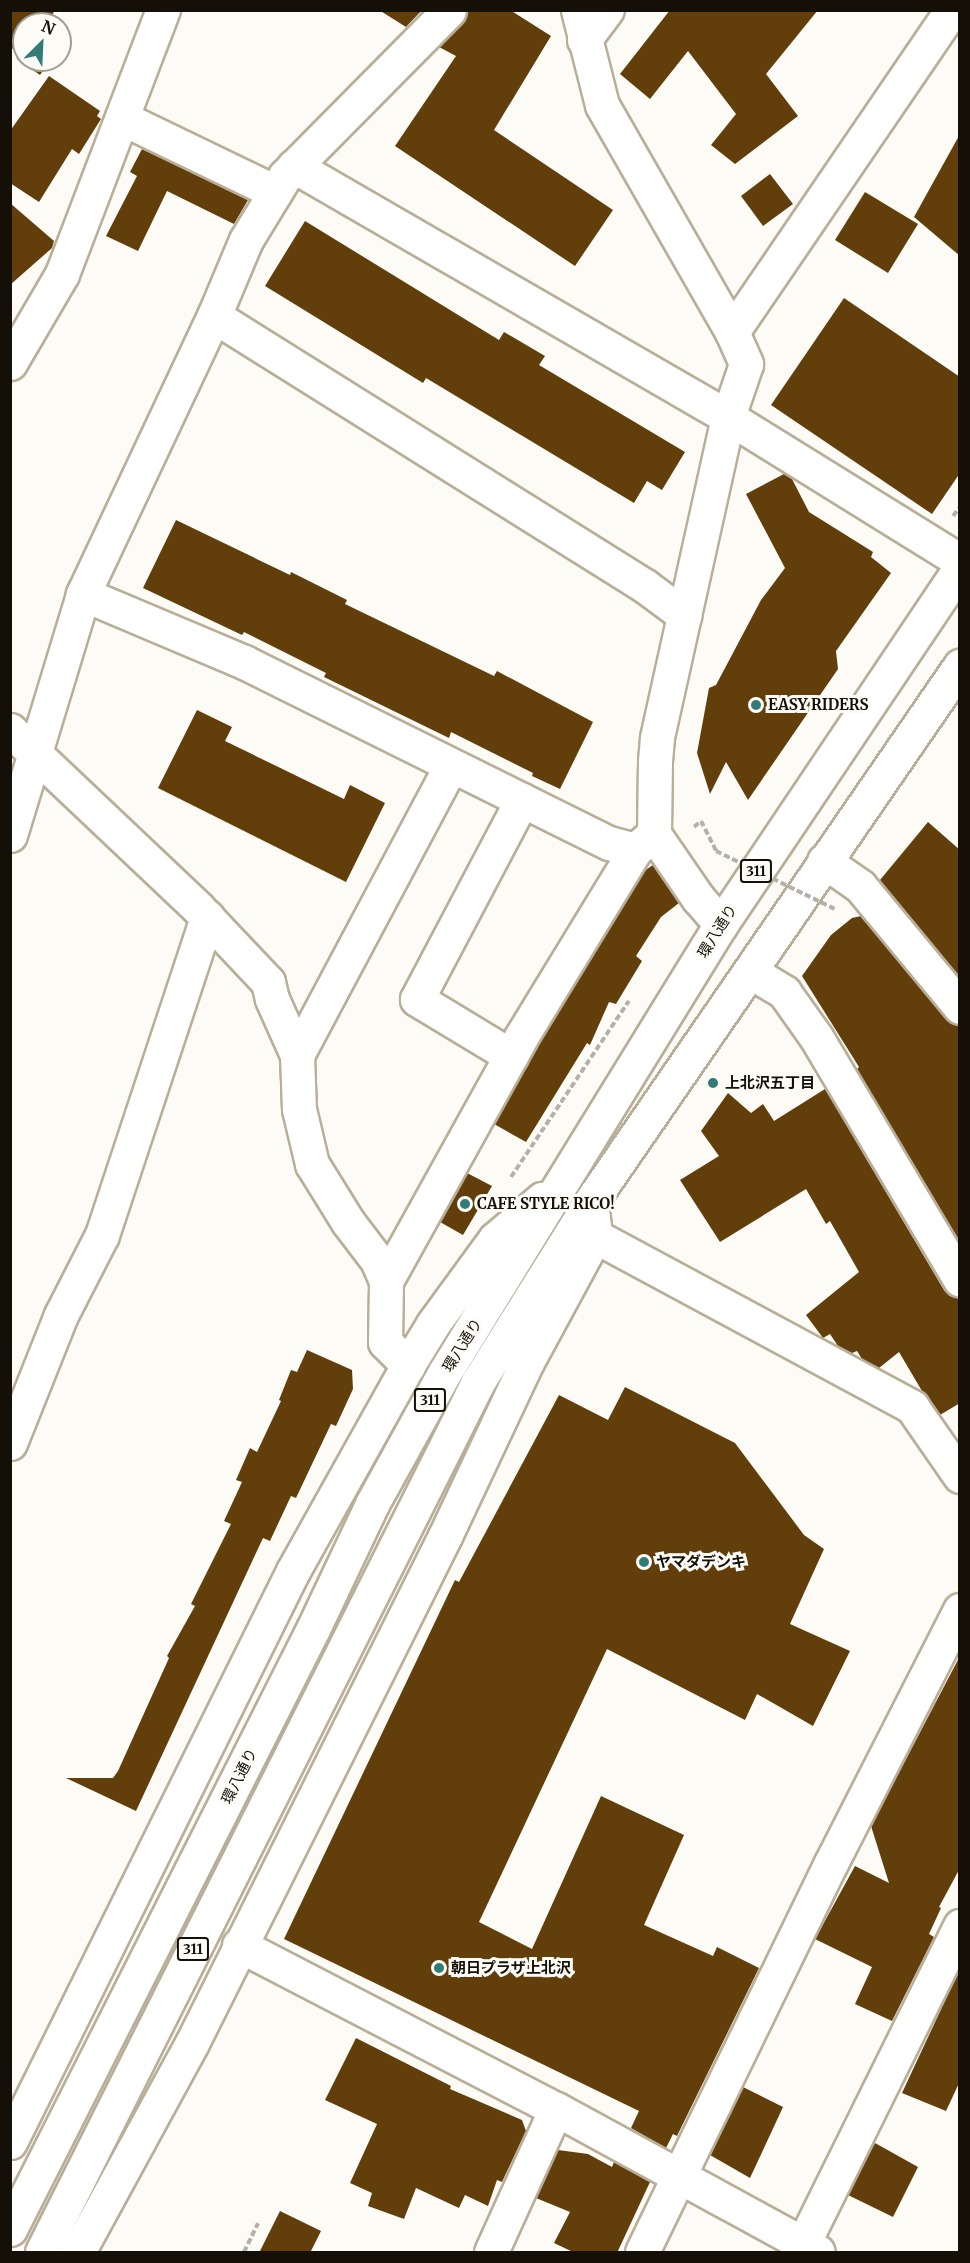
<!DOCTYPE html>
<html>
<head>
<meta charset="utf-8">
<style>
	body { margin:0 }
	#map { position:relative; width:970px; height:2263px; overflow:hidden; background:#fdfbf6; font-family:Merriweather,"Noto Sans JP",serif }
	div>[style] { position:absolute }
	.building>* { inset:0; background:#623e0b }
	.path>* { height:4px; margin-top:-2px; transform-origin:0; background:repeating-linear-gradient(90deg,#b4b1ab 0 6px,transparent 0 9px) }
	.roads { filter:drop-shadow(2px 0 #b9ae98) drop-shadow(-2px 0 #b9ae98) drop-shadow(0 2px #b9ae98) drop-shadow(0 -2px #b9ae98) }
	.minor>* { height:33px; margin:-16.5px; padding:0 16.5px; transform-origin:16.5px; border-radius:16.5px; background:#fff }
	.major>* { height:33px; margin:-16.5px; padding:0 16.5px; transform-origin:16.5px; border-radius:16.5px; background:#fff }
	.path-bridge>* { height:4px; margin-top:-2px; transform-origin:0; background:repeating-linear-gradient(90deg,#b4b1ab 0 6px,transparent 0 9px) }
	.dots>* { width:16px; height:16px; translate:-50% -50%; box-sizing:border-box; border:3px solid #fdfbf6; border-radius:50% }
	span { translate:-50% -50%; white-space:nowrap; text-align:center; line-height:1.15; -webkit-text-stroke:6px #fdfbf6; paint-order:stroke }
	.shield-label span { padding:2px 4px; background:#fdfbf6; border:2px solid; border-radius:4px; -webkit-text-stroke-width:0 }
	.shield-label { font-size:14px; color:#141008; font-weight:700 }
	.poi-label { font-size:15px; color:#141008; font-weight:700 }
	.left { translate:0 -50%; text-align:left }
	.street-label { font-size:15px; color:#141008 }
	.frame { position:absolute; inset:0; border:12px solid #141008; pointer-events:none }
	.north { position:absolute; left:12px; top:12px; width:60px; height:60px; box-sizing:border-box; background:#fdfbf6; border:2px solid #a09d97; border-radius:50%; rotate:24deg; font-size:16px; font-weight:700; line-height:24px; text-align:center; color:#141008 }
	.north::after { content:''; display:block; margin:auto; width:21px; height:27px; background:#327b76; clip-path:polygon(50% 0,100% 100%,50% 72%,0 100%) }
</style>
</head>
<body>
<div id="map">
	<div class="building">
		<div style="clip-path:polygon(10px 10px,55px 10px,47px 24px,24px 24px,24px 60px,50px 60px,40px 75px,17px 59px,20px 53px,10px 47px)"></div>
		<div style="clip-path:polygon(379px 10px,422px 10px,406px 27px)"></div>
		<div style="clip-path:polygon(467px 10px,510px 10px,551px 36px,494px 130px,613px 210px,575px 266px,395px 146px,456px 56px,439px 47px,462px 23px)"></div>
		<div style="clip-path:polygon(670px 10px,818px 10px,766px 74px,798px 116px,735px 164px,711px 145px,736px 114px,688px 51px,650px 99px,620px 74px)"></div>
		<div style="clip-path:polygon(49px 76px,100px 111px,97px 116px,101px 119px,79px 154px,72px 149px,39px 202px,10px 183px,10px 131px)"></div>
		<div style="clip-path:polygon(960px 134px,960px 256px,914px 217px)"></div>
		<div style="clip-path:polygon(142px 149px,248px 200px,234px 224px,167px 191px,138px 251px,106px 236px,137px 176px,130px 172px)"></div>
		<div style="clip-path:polygon(770px 174px,793px 204px,763px 226px,741px 196px)"></div>
		<div style="clip-path:polygon(865px 192px,918px 224px,888px 273px,835px 240px)"></div>
		<div style="clip-path:polygon(10px 203px,54px 241px,52px 248px,10px 285px)"></div>
		<div style="clip-path:polygon(305px 221px,499px 340px,504px 332px,545px 356px,539px 365px,685px 452px,662px 490px,647px 481px,634px 503px,426px 378px,423px 383px,265px 286px)"></div>
		<div style="clip-path:polygon(844px 298px,960px 377px,960px 473px,932px 514px,771px 405px)"></div>
		<div style="clip-path:polygon(784px 474px,792px 479px,809px 512px,873px 552px,871px 557px,891px 573px,836px 651px,838px 669px,748px 800px,726px 762px,710px 794px,697px 753px,709px 688px,716px 685px,761px 600px,785px 568px,746px 494px)"></div>
		<div style="clip-path:polygon(176px 520px,290px 575px,291px 572px,347px 600px,345px 604px,494px 676px,497px 671px,593px 722px,560px 789px,532px 776px,533px 773px,451px 732px,449px 738px,324px 677px,326px 673px,244px 632px,242px 635px,143px 588px)"></div>
		<div style="clip-path:polygon(197px 710px,232px 727px,225px 741px,344px 799px,350px 785px,385px 803px,346px 882px,158px 788px)"></div>
		<div style="clip-path:polygon(928px 822px,960px 850px,960px 977px,880px 880px)"></div>
		<div style="clip-path:polygon(653px 865px,679px 903px,661px 917px,636px 956px,642px 961px,616px 1004px,609px 1002px,590px 1045px,587px 1043px,526px 1142px,494px 1124px,537px 1046px,644px 871px)"></div>
		<div style="clip-path:polygon(861px 916px,946px 1019px,960px 1025px,960px 1242px,857px 1069px,859px 1067px,802px 976px,831px 935px,852px 918px)"></div>
		<div style="clip-path:polygon(825px 1089px,944px 1290px,950px 1296px,960px 1299px,960px 1403px,940px 1415px,922px 1391px,899px 1352px,879px 1368px,862px 1359px,857px 1351px,852px 1353px,838px 1346px,830px 1334px,823px 1338px,806px 1315px,859px 1272px,830px 1221px,826px 1224px,806px 1189px,720px 1242px,680px 1180px,719px 1156px,701px 1131px,728px 1093px,751px 1113px,763px 1104px,774px 1121px)"></div>
		<div style="clip-path:polygon(467px 1173px,492px 1186px,463px 1235px,440px 1222px)"></div>
		<div style="clip-path:polygon(307px 1350px,352px 1370px,353px 1389px,336px 1426px,331px 1424px,296px 1498px,291px 1496px,270px 1541px,263px 1538px,136px 1811px,66px 1778px,113px 1778px,118px 1771px,169px 1658px,167px 1656px,195px 1606px,191px 1604px,231px 1524px,224px 1521px,242px 1482px,236px 1480px,250px 1448px,257px 1452px,281px 1401px,279px 1400px,291px 1370px,297px 1372px)"></div>
		<div style="clip-path:polygon(625px 1387px,735px 1443px,804px 1535px,824px 1549px,790px 1624px,850px 1651px,813px 1726px,757px 1694px,745px 1720px,607px 1649px,479px 1922px,532px 1949px,601px 1796px,684px 1835px,644px 1925px,713px 1956px,717px 1947px,759px 1968px,677px 2136px,673px 2134px,666px 2148px,631px 2128px,639px 2111px,284px 1939px,455px 1580px,459px 1582px,559px 1395px,608px 1420px)"></div>
		<div style="clip-path:polygon(960px 1656px,960px 1868px,939px 1907px,941px 1908px,929px 1934px,934px 1937px,892px 2021px,855px 2004px,872px 1967px,815px 1939px,855px 1866px,889px 1883px,871px 1826px)"></div>
		<div style="clip-path:polygon(957px 1975px,960px 1976px,960px 2081px,946px 2111px,902px 2093px)"></div>
		<div style="clip-path:polygon(356px 2038px,451px 2086px,450px 2089px,522px 2120px,526px 2131px,502px 2182px,497px 2180px,488px 2206px,465px 2195px,459px 2208px,416px 2188px,404px 2219px,368px 2206px,372px 2193px,350px 2183px,377px 2124px,325px 2100px)"></div>
		<div style="clip-path:polygon(743px 2087px,783px 2107px,750px 2178px,710px 2155px)"></div>
		<div style="clip-path:polygon(875px 2143px,918px 2167px,893px 2217px,848px 2195px)"></div>
		<div style="clip-path:polygon(558px 2150px,588px 2154px,612px 2167px,614px 2162px,650px 2182px,617px 2253px,575px 2253px,554px 2243px,570px 2212px,536px 2198px)"></div>
		<div style="clip-path:polygon(280px 2211px,321px 2231px,310px 2253px,259px 2253px)"></div>
	</div>
	<div class="path">
		<div style="left:953px;top:516px;width:11px;rotate:-52deg"></div>
		<div style="left:694px;top:827px;width:9px;rotate:-41deg"></div>
		<div style="left:701px;top:821px;width:34px;rotate:63deg"></div>
		<div style="left:511px;top:1177px;width:212px;rotate:-56.2deg"></div>
		<div style="left:244px;top:2252px;width:32px;rotate:-64deg"></div>
	</div>
	<div class="roads">
		<div class="minor">
			<div style="left:578px;top:10px;width:98px;rotate:75.8deg"></div>
			<div style="left:602px;top:105px;width:262px;rotate:60.2deg"></div>
			<div style="left:732px;top:332px;width:35px;rotate:66deg"></div>
			<div style="left:746px;top:364px;width:56px;rotate:108.8deg"></div>
			<div style="left:728px;top:417px;width:329px;rotate:102.5deg"></div>
			<div style="left:657px;top:738px;width:23px;rotate:95deg"></div>
			<div style="left:655px;top:761px;width:73px;rotate:90.8deg"></div>
			<div style="left:654px;top:834px;width:78px;rotate:55.5deg"></div>
			<div style="left:698px;top:898px;width:35px;rotate:49deg"></div>
			<div style="left:584px;top:40px;width:38px;rotate:-53deg"></div>
			<div style="left:122px;top:118px;width:170px;rotate:25.8deg"></div>
			<div style="left:294px;top:166px;width:501px;rotate:30.04deg"></div>
			<div style="left:728px;top:417px;width:273px;rotate:31.8deg"></div>
			<div style="left:214px;top:316px;width:509px;rotate:32.07deg"></div>
			<div style="left:645px;top:586px;width:49px;rotate:36.6deg"></div>
			<div style="left:732px;top:332px;width:390px;rotate:-55.7deg"></div>
			<div style="left:10px;top:363px;width:103px;rotate:-59.7deg"></div>
			<div style="left:62px;top:274px;width:283px;rotate:-69.1deg"></div>
			<div style="left:83px;top:594px;width:175px;rotate:22.9deg"></div>
			<div style="left:244px;top:662px;width:407px;rotate:26.4deg"></div>
			<div style="left:609px;top:843px;width:27px;rotate:15deg"></div>
			<div style="left:635px;top:850px;width:25px;rotate:-40deg"></div>
			<div style="left:10px;top:730px;width:259px;rotate:43.4deg"></div>
			<div style="left:198px;top:908px;width:102px;rotate:46.6deg"></div>
			<div style="left:268px;top:982px;width:17px;rotate:77deg"></div>
			<div style="left:272px;top:999px;width:61px;rotate:65.9deg"></div>
			<div style="left:297px;top:1055px;width:54px;rotate:87.9deg"></div>
			<div style="left:299px;top:1109px;width:57px;rotate:76.7deg"></div>
			<div style="left:312px;top:1164px;width:68px;rotate:58.2deg"></div>
			<div style="left:348px;top:1222px;width:48px;rotate:52.7deg"></div>
			<div style="left:377px;top:1260px;width:23px;rotate:67deg"></div>
			<div style="left:386px;top:1281px;width:61px;rotate:90.9deg"></div>
			<div style="left:385px;top:1342px;width:33px;rotate:45deg"></div>
			<div style="left:10px;top:835px;width:252px;rotate:-73.1deg"></div>
			<div style="left:83px;top:594px;width:307px;rotate:-64.8deg"></div>
			<div style="left:214px;top:316px;width:82px;rotate:-67.2deg"></div>
			<div style="left:246px;top:240px;width:75px;rotate:-58.6deg"></div>
			<div style="left:285px;top:176px;width:233px;rotate:-45.3deg"></div>
			<div style="left:824px;top:861px;width:44px;rotate:34.8deg"></div>
			<div style="left:860px;top:886px;width:157px;rotate:50.4deg"></div>
			<div style="left:751px;top:972px;width:39px;rotate:31deg"></div>
			<div style="left:784px;top:992px;width:55px;rotate:54.6deg"></div>
			<div style="left:816px;top:1037px;width:282px;rotate:59.3deg"></div>
			<div style="left:297px;top:1055px;width:328px;rotate:-62deg"></div>
			<div style="left:511px;top:1056px;width:110px;rotate:-148.8deg"></div>
			<div style="left:417px;top:999px;width:225px;rotate:-62.2deg"></div>
			<div style="left:595px;top:1236px;width:360px;rotate:28.3deg"></div>
			<div style="left:912px;top:1407px;width:84px;rotate:55.2deg"></div>
			<div style="left:386px;top:1281px;width:279px;rotate:-61deg"></div>
			<div style="left:521px;top:1037px;width:219px;rotate:-58.6deg"></div>
			<div style="left:10px;top:1443px;width:138px;rotate:-68.3deg"></div>
			<div style="left:61px;top:1315px;width:90px;rotate:-62.9deg"></div>
			<div style="left:102px;top:1235px;width:335px;rotate:-71.7deg"></div>
			<div style="left:239px;top:1945px;width:357px;rotate:27.4deg"></div>
			<div style="left:556px;top:2109px;width:298px;rotate:28.6deg"></div>
			<div style="left:491px;top:2252px;width:157px;rotate:-65.6deg"></div>
			<div style="left:642px;top:2252px;width:432px;rotate:-64.1deg"></div>
			<div style="left:831px;top:1863px;width:284px;rotate:-63deg"></div>
			<div style="left:799px;top:2252px;width:364px;rotate:-63.7deg"></div>
		</div>
		<div class="major">
			<div style="left:10px;top:2142px;width:637px;rotate:-63.64deg"></div>
			<div style="left:293px;top:1571px;width:236px;rotate:-60.8deg"></div>
			<div style="left:408px;top:1365px;width:48px;rotate:-58.6deg"></div>
			<div style="left:433px;top:1324px;width:105px;rotate:-53.9deg"></div>
			<div style="left:495px;top:1239px;width:62px;rotate:-40.4deg"></div>
			<div style="left:10px;top:2229px;width:672px;rotate:-63.21deg"></div>
			<div style="left:313px;top:1629px;width:138px;rotate:-64.7deg"></div>
			<div style="left:372px;top:1504px;width:151px;rotate:-61.1deg"></div>
			<div style="left:445px;top:1372px;width:526px;rotate:-58.36deg"></div>
			<div style="left:721px;top:924px;width:428px;rotate:-56.1deg"></div>
			<div style="left:42px;top:2252px;width:973px;rotate:-63.38deg"></div>
			<div style="left:478px;top:1382px;width:215px;rotate:-57.9deg"></div>
			<div style="left:592px;top:1200px;width:649px;rotate:-55.43deg"></div>
			<div style="left:78px;top:2252px;width:238px;rotate:-61.4deg"></div>
			<div style="left:192px;top:2043px;width:567px;rotate:-63.48deg"></div>
			<div style="left:445px;top:1536px;width:192px;rotate:-64.8deg"></div>
			<div style="left:527px;top:1362px;width:143px;rotate:-61.6deg"></div>
			<div style="left:595px;top:1236px;width:20px;rotate:-96deg"></div>
		</div>
	</div>
	<div class="path-bridge">
		<div style="left:716px;top:851px;width:132px;rotate:26deg"></div>
	</div>
	<div class="dots">
		<div style="left:756px;top:705px;background:#327b76"></div>
		<div style="left:713px;top:1083px;background:#327b76"></div>
		<div style="left:465px;top:1204px;background:#327b76"></div>
		<div style="left:644px;top:1562px;background:#327b76"></div>
		<div style="left:439px;top:1968px;background:#327b76"></div>
	</div>
	<div class="shield-label">
		<span style="left:756px;top:871px">311</span>
		<span style="left:430px;top:1400px">311</span>
		<span style="left:193px;top:1949px">311</span>
	</div>
	<div class="poi-label">
		<span class="left" style="left:768px;top:705px">EASY RIDERS</span>
		<span class="left" style="left:725px;top:1083px">上北沢五丁目</span>
		<span class="left" style="left:477px;top:1204px">CAFE STYLE RICO!</span>
		<span class="left" style="left:656px;top:1562px">ヤマダデンキ</span>
		<span class="left" style="left:451px;top:1968px">朝日プラザ上北沢</span>
	</div>
	<div class="street-label">
		<span style="left:717px;top:931px;rotate:-58deg">環八通り</span>
		<span style="left:462px;top:1345px;rotate:-58deg">環八通り</span>
		<span style="left:239px;top:1776px;rotate:-63deg">環八通り</span>
	</div>
	<div class="frame"></div>
	<div class="north">N</div>
</div>
</body>
</html>
